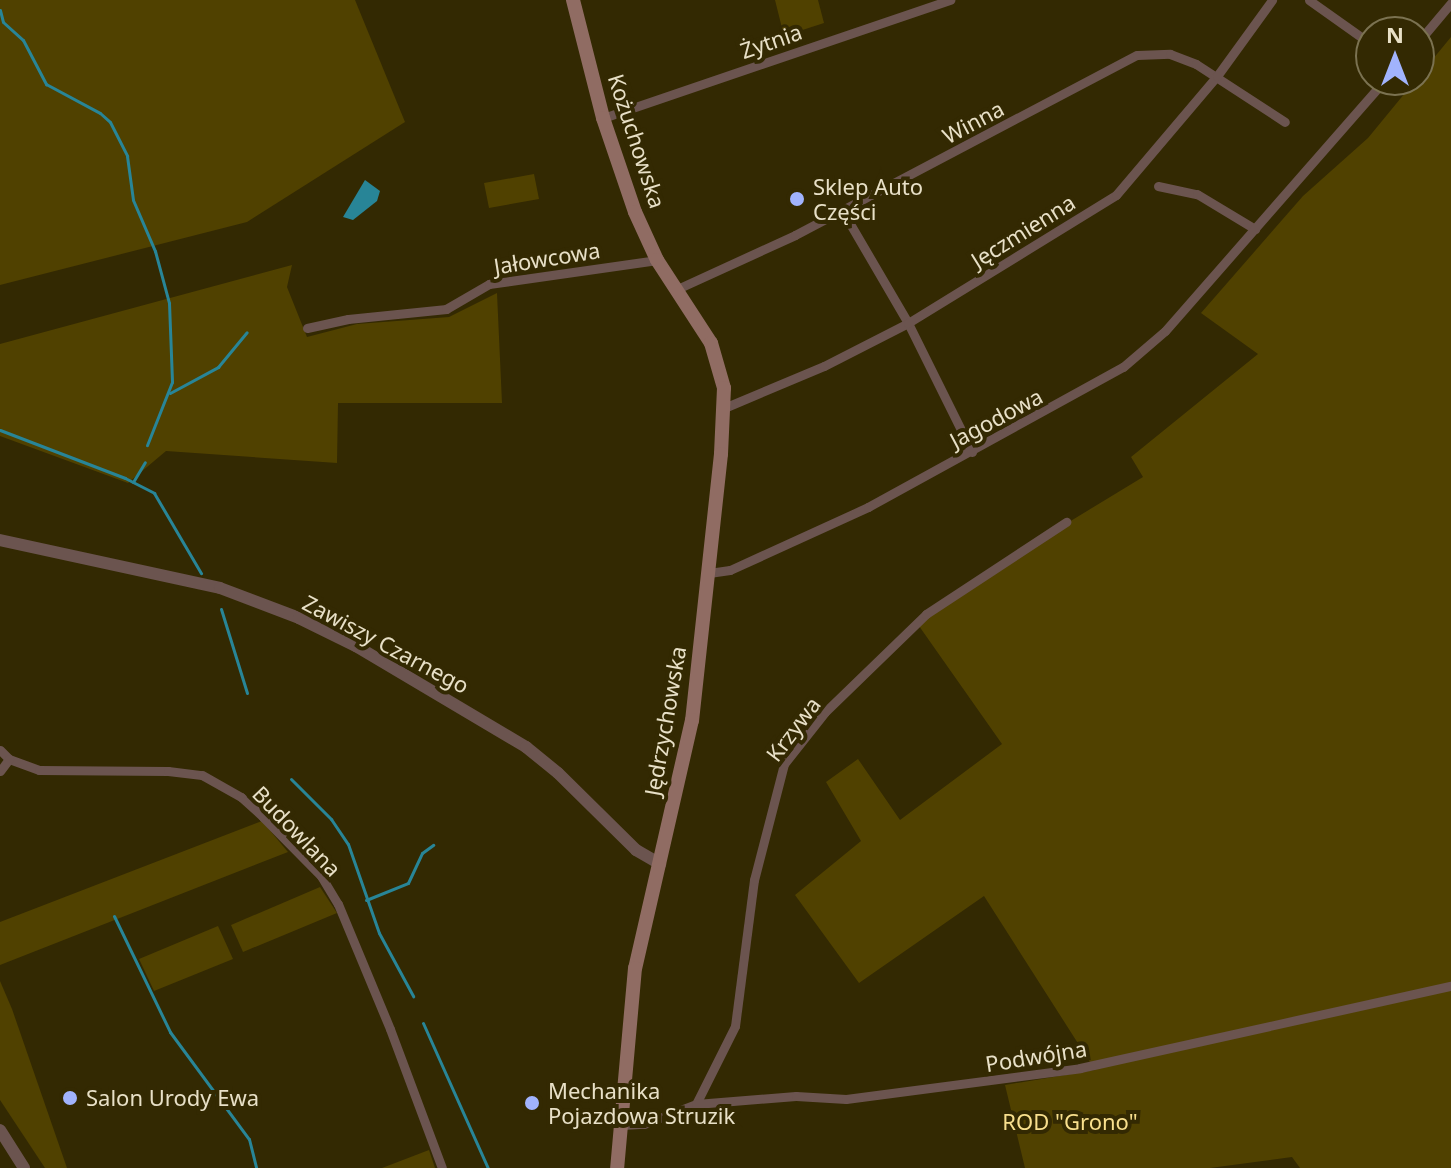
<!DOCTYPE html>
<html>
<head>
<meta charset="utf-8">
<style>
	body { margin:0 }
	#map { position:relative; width:1451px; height:1168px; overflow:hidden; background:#332902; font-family:"Noto Sans",sans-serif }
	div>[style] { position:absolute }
	.green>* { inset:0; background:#504100 }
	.water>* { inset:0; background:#288597 }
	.stream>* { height:3px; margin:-1.5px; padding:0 1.5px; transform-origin:1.5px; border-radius:1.5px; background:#288597 }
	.minor>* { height:9px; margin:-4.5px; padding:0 4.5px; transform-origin:4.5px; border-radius:4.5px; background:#6b544f }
	.tertiary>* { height:12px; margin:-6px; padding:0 6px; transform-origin:6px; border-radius:6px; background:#6b544f }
	.secondary>* { height:14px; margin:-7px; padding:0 7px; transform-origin:7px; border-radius:7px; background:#906c63 }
	.dots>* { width:22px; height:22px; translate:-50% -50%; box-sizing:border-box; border:4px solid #332902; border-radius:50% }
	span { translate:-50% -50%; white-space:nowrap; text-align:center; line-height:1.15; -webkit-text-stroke:8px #332902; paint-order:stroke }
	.street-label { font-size:22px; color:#e8e0c7 }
	.poi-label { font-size:22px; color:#e8e0c7 }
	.left { translate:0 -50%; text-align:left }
	.park-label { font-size:22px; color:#f8df8d }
	.north { position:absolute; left:1355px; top:16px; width:80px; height:80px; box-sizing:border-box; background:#332902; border:2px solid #7b7251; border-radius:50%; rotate:0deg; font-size:22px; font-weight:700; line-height:32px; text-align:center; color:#e8e0c7 }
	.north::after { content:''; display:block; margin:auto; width:28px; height:36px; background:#a1b3fd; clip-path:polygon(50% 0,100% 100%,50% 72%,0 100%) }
</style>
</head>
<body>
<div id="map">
	<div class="green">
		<div style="clip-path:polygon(0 0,355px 0,405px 122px,247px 222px,0 285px)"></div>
		<div style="clip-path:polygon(775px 0,818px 0,824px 23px,784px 36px)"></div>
		<div style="clip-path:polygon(1451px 37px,1451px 1168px,1300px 1168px,1292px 1157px,1210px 1168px,1025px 1168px,1005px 1085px,1095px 1070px,984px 896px,859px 983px,795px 895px,861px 841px,826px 782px,858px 759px,900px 820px,1002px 744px,919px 626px,946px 601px,1008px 559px,1143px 477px,1131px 457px,1258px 354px,1201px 313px,1303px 196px,1368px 138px)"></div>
		<div style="clip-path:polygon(534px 174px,539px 199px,489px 208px,484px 183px)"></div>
		<div style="clip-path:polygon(292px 265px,287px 287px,307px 337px,357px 324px,449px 317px,497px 293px,502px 403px,338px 403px,337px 463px,166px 451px,128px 483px,0 436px,0 344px)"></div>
		<div style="clip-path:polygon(262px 821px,288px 852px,0 965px,0 922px)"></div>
		<div style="clip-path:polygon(320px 887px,337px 913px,243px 952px,231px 925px)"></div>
		<div style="clip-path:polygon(218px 926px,233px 959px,154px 991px,139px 959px)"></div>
		<div style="clip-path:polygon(0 981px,12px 1009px,67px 1168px,45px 1168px,0 1100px)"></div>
		<div style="clip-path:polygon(429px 1150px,435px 1168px,382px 1168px)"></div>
	</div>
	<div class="water">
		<div style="clip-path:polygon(365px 180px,380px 191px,377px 201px,353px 220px,343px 217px)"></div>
	</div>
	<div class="stream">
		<div style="left:0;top:10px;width:12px;rotate:76deg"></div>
		<div style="left:3px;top:22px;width:27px;rotate:42deg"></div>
		<div style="left:23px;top:40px;width:50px;rotate:62.4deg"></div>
		<div style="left:46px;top:84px;width:61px;rotate:28.2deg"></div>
		<div style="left:100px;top:113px;width:13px;rotate:42deg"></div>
		<div style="left:110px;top:122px;width:38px;rotate:63deg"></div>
		<div style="left:127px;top:156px;width:44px;rotate:82.2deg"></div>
		<div style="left:133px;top:200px;width:56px;rotate:66.7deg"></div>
		<div style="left:155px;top:251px;width:54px;rotate:74.9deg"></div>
		<div style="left:169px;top:303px;width:79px;rotate:87.8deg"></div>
		<div style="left:172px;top:382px;width:68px;rotate:111.6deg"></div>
		<div style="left:170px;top:393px;width:55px;rotate:-28.4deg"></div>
		<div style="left:218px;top:367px;width:45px;rotate:-50.4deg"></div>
		<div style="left:0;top:430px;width:134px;rotate:21deg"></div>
		<div style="left:125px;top:478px;width:33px;rotate:27deg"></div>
		<div style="left:154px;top:493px;width:93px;rotate:59.6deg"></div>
		<div style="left:133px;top:482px;width:23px;rotate:-59deg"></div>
		<div style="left:221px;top:609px;width:88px;rotate:72.8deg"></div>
		<div style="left:291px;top:779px;width:57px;rotate:45deg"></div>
		<div style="left:331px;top:819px;width:30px;rotate:56deg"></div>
		<div style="left:348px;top:844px;width:94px;rotate:70.8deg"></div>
		<div style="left:379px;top:933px;width:72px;rotate:61.6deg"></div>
		<div style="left:366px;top:900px;width:45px;rotate:-22deg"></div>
		<div style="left:408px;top:883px;width:33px;rotate:-65deg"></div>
		<div style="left:422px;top:853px;width:14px;rotate:-36deg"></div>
		<div style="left:114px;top:916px;width:129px;rotate:64.2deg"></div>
		<div style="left:170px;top:1032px;width:133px;rotate:53.6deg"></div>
		<div style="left:249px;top:1139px;width:30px;rotate:76deg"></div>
		<div style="left:423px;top:1023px;width:159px;rotate:65.9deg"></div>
	</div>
	<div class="minor">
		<div style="left:1309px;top:0;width:76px;rotate:35.4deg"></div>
		<div style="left:1419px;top:41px;width:50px;rotate:-49.9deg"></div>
		<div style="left:603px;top:118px;width:367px;rotate:-18.8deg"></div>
		<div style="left:1158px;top:186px;width:40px;rotate:12deg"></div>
		<div style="left:1197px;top:194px;width:68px;rotate:31.1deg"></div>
		<div style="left:842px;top:210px;width:131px;rotate:59.7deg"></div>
		<div style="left:908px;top:323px;width:144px;rotate:63.6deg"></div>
		<div style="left:675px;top:290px;width:132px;rotate:-24.6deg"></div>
		<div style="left:795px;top:235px;width:386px;rotate:-27.8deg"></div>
		<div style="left:1137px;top:55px;width:33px;rotate:-2deg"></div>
		<div style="left:1170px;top:54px;width:28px;rotate:21deg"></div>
		<div style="left:1196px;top:64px;width:106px;rotate:33.1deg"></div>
		<div style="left:307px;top:328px;width:42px;rotate:-12.4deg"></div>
		<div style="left:348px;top:319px;width:99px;rotate:-5.8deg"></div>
		<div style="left:446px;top:309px;width:50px;rotate:-30.2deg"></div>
		<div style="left:489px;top:284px;width:170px;rotate:-8.1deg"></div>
		<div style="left:724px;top:408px;width:108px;rotate:-22.8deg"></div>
		<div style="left:824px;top:366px;width:94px;rotate:-27.1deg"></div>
		<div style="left:908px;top:323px;width:244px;rotate:-31.6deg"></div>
		<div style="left:1116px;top:195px;width:156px;rotate:-49.7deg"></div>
		<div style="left:1217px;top:76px;width:94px;rotate:-54.1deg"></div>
		<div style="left:709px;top:573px;width:21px;rotate:-8deg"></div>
		<div style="left:730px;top:570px;width:152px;rotate:-24.5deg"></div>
		<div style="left:868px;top:507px;width:291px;rotate:-28.8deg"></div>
		<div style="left:1123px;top:367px;width:55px;rotate:-40.6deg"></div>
		<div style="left:1165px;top:331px;width:334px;rotate:-48.8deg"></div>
		<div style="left:0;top:750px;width:13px;rotate:45deg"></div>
		<div style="left:9px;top:759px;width:32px;rotate:20deg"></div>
		<div style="left:39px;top:770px;width:129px;rotate:0.4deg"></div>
		<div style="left:168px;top:771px;width:34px;rotate:7deg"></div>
		<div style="left:202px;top:775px;width:45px;rotate:29.4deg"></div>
		<div style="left:241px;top:797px;width:30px;rotate:42deg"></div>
		<div style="left:263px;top:817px;width:83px;rotate:45.5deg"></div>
		<div style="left:321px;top:876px;width:33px;rotate:59deg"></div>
		<div style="left:338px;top:904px;width:135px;rotate:67.4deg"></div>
		<div style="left:390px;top:1029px;width:148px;rotate:69.5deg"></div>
		<div style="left:0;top:771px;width:15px;rotate:-53deg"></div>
		<div style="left:696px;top:1104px;width:87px;rotate:-63.4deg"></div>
		<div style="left:735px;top:1026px;width:147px;rotate:-82.6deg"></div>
		<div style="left:754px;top:880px;width:120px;rotate:-75.5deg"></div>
		<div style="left:784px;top:764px;width:66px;rotate:-51.7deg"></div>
		<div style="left:825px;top:712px;width:141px;rotate:-44.1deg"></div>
		<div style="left:926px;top:614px;width:168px;rotate:-33.3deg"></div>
		<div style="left:622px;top:1125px;width:22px;rotate:-3deg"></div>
		<div style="left:644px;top:1124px;width:56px;rotate:-21deg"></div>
		<div style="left:696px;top:1104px;width:100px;rotate:-4.6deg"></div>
		<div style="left:796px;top:1096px;width:50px;rotate:3.4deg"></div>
		<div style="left:846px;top:1099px;width:236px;rotate:-7.5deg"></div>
		<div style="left:1080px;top:1068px;width:380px;rotate:-12.5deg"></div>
	</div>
	<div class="tertiary">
		<div style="left:0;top:540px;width:225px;rotate:12.3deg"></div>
		<div style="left:220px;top:588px;width:85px;rotate:20.8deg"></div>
		<div style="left:299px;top:618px;width:64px;rotate:26.2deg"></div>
		<div style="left:356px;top:646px;width:198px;rotate:30.7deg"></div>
		<div style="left:526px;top:747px;width:41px;rotate:39.1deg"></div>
		<div style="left:558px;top:773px;width:110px;rotate:44.6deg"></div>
		<div style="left:636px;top:850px;width:28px;rotate:30deg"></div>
		<div style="left:0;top:1130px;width:45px;rotate:57.7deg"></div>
	</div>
	<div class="secondary">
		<div style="left:573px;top:0;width:122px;rotate:75.7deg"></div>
		<div style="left:603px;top:118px;width:99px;rotate:71.2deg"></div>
		<div style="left:635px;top:212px;width:53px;rotate:65.4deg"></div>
		<div style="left:657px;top:260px;width:99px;rotate:57deg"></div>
		<div style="left:711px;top:343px;width:47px;rotate:73.9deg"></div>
		<div style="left:724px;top:388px;width:66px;rotate:92.6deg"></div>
		<div style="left:721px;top:454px;width:268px;rotate:96.2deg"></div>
		<div style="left:692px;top:720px;width:254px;rotate:102.9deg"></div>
		<div style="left:635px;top:968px;width:201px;rotate:95.1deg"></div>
	</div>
	<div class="dots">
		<div style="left:797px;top:199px;background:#a1b3fd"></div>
		<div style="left:70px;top:1098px;background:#a1b3fd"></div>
		<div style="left:532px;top:1103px;background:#a1b3fd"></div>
	</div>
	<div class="street-label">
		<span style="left:771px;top:41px;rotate:-19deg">Żytnia</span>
		<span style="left:973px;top:122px;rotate:-28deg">Winna</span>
		<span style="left:637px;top:141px;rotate:72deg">Kożuchowska</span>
		<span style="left:1023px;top:231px;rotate:-32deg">Jęczmienna</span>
		<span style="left:547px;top:258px;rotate:-9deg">Jałowcowa</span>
		<span style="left:996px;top:418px;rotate:-28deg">Jagodowa</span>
		<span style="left:386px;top:644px;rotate:28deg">Zawiszy Czarnego</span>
		<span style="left:665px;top:721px;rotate:-80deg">Jędrzychowska</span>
		<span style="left:793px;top:729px;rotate:-53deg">Krzywa</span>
		<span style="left:297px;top:831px;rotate:46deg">Budowlana</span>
		<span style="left:1036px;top:1056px;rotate:-9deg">Podwójna</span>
	</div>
	<div class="poi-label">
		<span class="left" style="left:813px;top:199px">Sklep Auto<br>Części</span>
		<span class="left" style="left:548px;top:1103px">Mechanika<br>Pojazdowa Struzik</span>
		<span class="left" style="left:86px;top:1098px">Salon Urody Ewa</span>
	</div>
	<div class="park-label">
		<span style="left:1070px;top:1122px">ROD "Grono"</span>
	</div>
	<div class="north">N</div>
</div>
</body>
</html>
